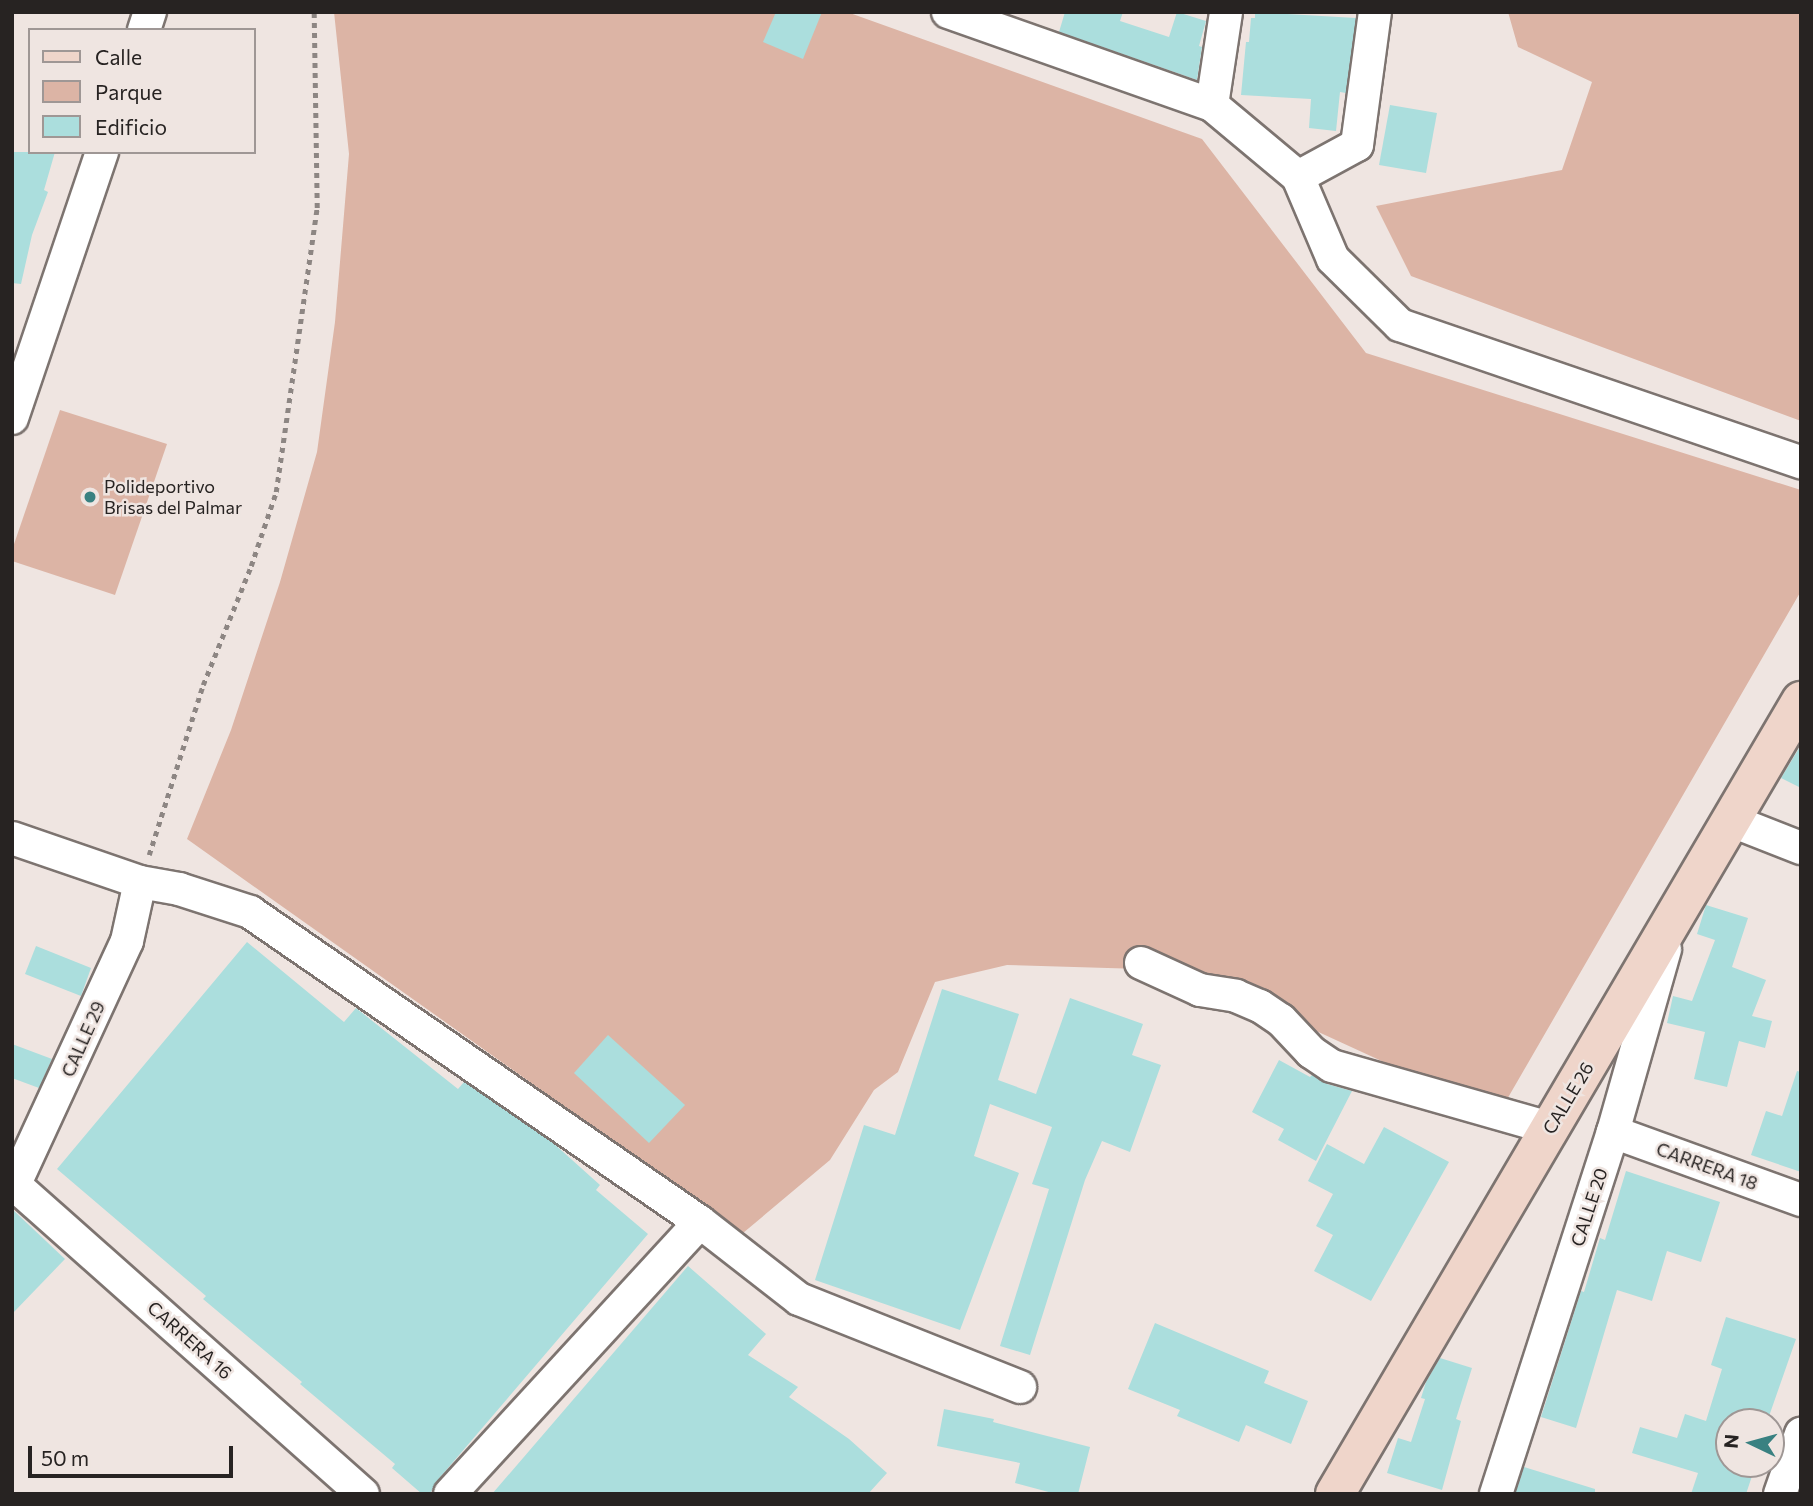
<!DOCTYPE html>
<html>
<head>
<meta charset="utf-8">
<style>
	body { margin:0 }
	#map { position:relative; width:1813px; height:1506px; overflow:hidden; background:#efe5e1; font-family:Commissioner,sans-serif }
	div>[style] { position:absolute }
	.green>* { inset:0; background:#dcb4a5 }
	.building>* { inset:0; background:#abdedd }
	.path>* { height:4.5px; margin-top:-2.25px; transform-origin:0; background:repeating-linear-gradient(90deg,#8d8683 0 5px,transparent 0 10px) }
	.roads { filter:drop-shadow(2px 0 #7d7470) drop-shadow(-2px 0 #7d7470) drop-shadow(0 2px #7d7470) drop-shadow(0 -2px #7d7470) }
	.street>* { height:32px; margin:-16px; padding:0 16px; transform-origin:16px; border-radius:16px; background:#fff }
	.secondary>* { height:38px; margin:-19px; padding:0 19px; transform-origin:19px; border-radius:19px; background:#efd5ca }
	.dots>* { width:19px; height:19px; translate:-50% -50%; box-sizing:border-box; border:4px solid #efe5e1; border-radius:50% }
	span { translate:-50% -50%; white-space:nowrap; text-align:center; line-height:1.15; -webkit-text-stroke:5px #efe5e1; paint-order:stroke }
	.poi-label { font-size:18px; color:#272322 }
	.left { translate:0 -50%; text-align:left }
	.street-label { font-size:18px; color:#272322 }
	.frame { position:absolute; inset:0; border:14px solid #272322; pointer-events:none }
	.legend { position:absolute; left:28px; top:28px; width:228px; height:126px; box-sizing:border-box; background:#efe5e1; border:2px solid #9f9795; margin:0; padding:9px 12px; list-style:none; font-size:21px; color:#272322 }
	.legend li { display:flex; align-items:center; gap:14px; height:35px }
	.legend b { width:35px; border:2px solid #9f9795 }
	.north { position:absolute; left:1715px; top:1408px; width:70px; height:70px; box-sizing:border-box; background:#efe5e1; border:2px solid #9f9795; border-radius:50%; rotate:275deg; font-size:19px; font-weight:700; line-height:28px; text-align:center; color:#272322 }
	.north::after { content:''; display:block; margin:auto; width:24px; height:32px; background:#398181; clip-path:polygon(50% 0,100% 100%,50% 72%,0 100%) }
	.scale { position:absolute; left:28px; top:1446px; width:205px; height:32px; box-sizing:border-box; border:4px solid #272322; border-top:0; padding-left:9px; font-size:21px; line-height:24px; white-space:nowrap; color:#272322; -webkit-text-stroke:5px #efe5e1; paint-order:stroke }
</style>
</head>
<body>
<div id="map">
	<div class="green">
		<div style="clip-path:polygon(334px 12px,847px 12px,1202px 139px,1366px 353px,1801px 490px,1801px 591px,1491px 1127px,1412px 1075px,1301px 1024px,1174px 970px,1007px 965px,935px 982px,898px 1072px,874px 1090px,830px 1160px,743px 1233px,187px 839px,231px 730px,280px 582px,317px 452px,335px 322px,349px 154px)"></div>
		<div style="clip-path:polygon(1508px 12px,1801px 12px,1801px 421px,1411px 276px,1376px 206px,1562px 170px,1592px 82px,1518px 47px)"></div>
		<div style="clip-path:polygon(60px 410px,167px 444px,115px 595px,12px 561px,12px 550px)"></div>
	</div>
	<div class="building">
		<div style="clip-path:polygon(776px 12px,822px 12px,803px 59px,763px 42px)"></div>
		<div style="clip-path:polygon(1065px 12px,1123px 12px,1120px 21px,1169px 37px,1177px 12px,1206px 21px,1199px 46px,1202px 47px,1197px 80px,1059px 32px)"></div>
		<div style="clip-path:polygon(1255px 12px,1356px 18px,1346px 93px,1340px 92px,1336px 131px,1309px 128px,1311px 99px,1241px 95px,1246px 42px,1249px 42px,1251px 18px,1255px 18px)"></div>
		<div style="clip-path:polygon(1390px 105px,1437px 113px,1426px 173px,1379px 165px)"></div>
		<div style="clip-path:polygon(12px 152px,55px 152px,44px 190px,48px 192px,32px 235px,21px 284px,12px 283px)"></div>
		<div style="clip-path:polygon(1801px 745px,1801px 788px,1781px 778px)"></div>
		<div style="clip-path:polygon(1706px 905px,1748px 918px,1732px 967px,1766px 980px,1752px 1016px,1772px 1021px,1765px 1048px,1739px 1041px,1727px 1087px,1694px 1079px,1705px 1032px,1667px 1023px,1673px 996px,1692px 1001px,1715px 940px,1697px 934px)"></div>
		<div style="clip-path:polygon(247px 942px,344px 1022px,356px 1008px,458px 1089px,464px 1082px,552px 1142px,600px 1185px,596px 1190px,648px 1234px,436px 1482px,430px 1494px,422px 1494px,392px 1468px,395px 1464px,300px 1384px,302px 1382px,203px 1299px,206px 1296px,57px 1169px)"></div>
		<div style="clip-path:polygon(36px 946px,91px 968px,81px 996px,25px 974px)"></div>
		<div style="clip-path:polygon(942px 989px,1019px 1014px,998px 1080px,1036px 1094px,1070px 998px,1143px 1024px,1132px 1055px,1161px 1065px,1130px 1152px,1102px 1141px,1085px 1180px,1030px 1355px,1000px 1346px,1049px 1189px,1032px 1184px,1052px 1127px,990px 1104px,974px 1156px,1019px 1173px,960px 1330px,815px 1280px,864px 1125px,895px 1135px)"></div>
		<div style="clip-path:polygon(608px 1035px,685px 1105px,649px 1143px,574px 1073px)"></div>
		<div style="clip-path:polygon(12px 1044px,52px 1059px,39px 1088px,12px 1078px)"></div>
		<div style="clip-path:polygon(1279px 1060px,1310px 1077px,1312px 1075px,1327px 1084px,1352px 1091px,1316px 1161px,1278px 1140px,1284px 1129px,1252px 1112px)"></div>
		<div style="clip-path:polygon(1797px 1071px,1801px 1072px,1801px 1172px,1751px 1155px,1766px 1111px,1782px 1116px)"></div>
		<div style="clip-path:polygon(1384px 1127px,1449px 1162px,1371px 1301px,1314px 1271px,1333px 1235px,1316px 1226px,1333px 1194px,1308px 1181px,1327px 1144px,1364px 1164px)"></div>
		<div style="clip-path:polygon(1626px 1171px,1720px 1202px,1701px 1262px,1667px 1251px,1652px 1301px,1617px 1290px,1576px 1428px,1541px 1417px,1581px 1291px,1584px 1292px,1600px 1238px,1605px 1240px)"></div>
		<div style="clip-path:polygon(12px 1209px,65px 1259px,12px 1314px)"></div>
		<div style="clip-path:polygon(688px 1266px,766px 1334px,748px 1355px,798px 1387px,789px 1397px,849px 1439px,887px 1473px,868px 1494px,492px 1494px)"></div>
		<div style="clip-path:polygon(1726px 1317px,1796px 1339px,1767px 1422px,1729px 1422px,1729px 1464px,1756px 1464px,1746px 1494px,1691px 1494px,1698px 1473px,1632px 1453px,1640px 1427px,1677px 1438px,1685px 1414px,1706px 1421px,1722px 1369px,1711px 1365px)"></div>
		<div style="clip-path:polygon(1155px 1323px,1269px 1371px,1264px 1383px,1308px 1401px,1291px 1444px,1246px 1425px,1239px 1442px,1177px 1416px,1180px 1410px,1128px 1389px)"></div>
		<div style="clip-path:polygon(1440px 1358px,1472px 1368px,1456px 1419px,1461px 1421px,1442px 1490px,1387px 1473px,1398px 1438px,1411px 1442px,1425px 1399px,1421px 1398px,1426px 1382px)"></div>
		<div style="clip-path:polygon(944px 1409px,994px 1419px,993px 1422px,1090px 1447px,1078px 1494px,1056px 1494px,1015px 1483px,1020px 1463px,937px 1446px)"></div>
		<div style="clip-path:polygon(1524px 1467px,1595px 1489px,1595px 1494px,1515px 1494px)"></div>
	</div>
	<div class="path">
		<div style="left:149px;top:855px;width:178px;rotate:-72.4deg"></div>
		<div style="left:203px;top:685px;width:128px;rotate:-68deg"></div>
		<div style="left:251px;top:566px;width:78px;rotate:-71.3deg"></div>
		<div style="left:276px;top:492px;width:287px;rotate:-81.8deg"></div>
		<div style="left:317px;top:208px;width:196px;rotate:-90.9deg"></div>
	</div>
	<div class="roads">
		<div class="street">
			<div style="left:948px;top:12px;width:280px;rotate:19.4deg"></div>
			<div style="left:1212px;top:105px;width:112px;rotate:39.9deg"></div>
			<div style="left:1298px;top:177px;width:89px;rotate:66.9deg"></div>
			<div style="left:1333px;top:259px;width:94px;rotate:44.6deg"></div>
			<div style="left:1400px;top:325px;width:424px;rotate:18.9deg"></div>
			<div style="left:144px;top:30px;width:19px;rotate:-72deg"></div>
			<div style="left:1212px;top:105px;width:94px;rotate:-81.4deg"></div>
			<div style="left:1298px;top:177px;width:67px;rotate:-28.5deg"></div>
			<div style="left:1357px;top:145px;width:134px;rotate:-82.3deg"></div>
			<div style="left:12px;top:418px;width:281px;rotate:-71.3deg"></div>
			<div style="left:1732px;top:821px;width:74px;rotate:21.4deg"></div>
			<div style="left:12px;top:838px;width:135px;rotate:19deg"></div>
			<div style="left:140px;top:882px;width:40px;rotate:10deg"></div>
			<div style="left:179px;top:889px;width:75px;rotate:17.9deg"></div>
			<div style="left:250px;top:912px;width:546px;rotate:34.56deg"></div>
			<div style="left:700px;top:1222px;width:125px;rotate:37.9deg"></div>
			<div style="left:799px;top:1299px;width:238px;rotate:21.7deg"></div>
			<div style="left:1141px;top:963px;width:65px;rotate:24.6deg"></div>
			<div style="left:1200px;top:990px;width:36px;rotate:9deg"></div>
			<div style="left:1236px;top:996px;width:26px;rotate:23deg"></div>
			<div style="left:1260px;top:1006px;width:25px;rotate:34deg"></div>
			<div style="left:1281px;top:1020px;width:44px;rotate:46.8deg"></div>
			<div style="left:1311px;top:1052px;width:25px;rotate:34deg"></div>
			<div style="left:1332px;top:1066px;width:227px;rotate:15.9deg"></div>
			<div style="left:1613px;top:1132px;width:200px;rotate:19.9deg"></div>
			<div style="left:16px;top:1186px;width:464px;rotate:41.6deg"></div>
			<div style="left:12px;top:1190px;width:274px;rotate:-65.2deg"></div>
			<div style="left:127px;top:941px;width:60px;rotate:-77.6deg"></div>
			<div style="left:450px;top:1494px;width:369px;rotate:-47.4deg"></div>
			<div style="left:1496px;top:1494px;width:380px;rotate:-72.1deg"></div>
			<div style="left:1613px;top:1132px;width:190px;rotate:-74.1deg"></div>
			<div style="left:1780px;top:1494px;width:64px;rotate:-70.7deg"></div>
		</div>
		<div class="secondary">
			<div style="left:1335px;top:1494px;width:920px;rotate:-59.56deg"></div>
		</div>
	</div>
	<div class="dots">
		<div style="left:90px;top:497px;background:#398181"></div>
	</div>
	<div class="poi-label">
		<span class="left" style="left:104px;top:497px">Polideportivo<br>Brisas del Palmar</span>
	</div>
	<div class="street-label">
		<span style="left:83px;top:1039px;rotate:-66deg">CALLE 29</span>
		<span style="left:1568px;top:1098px;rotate:-59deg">CALLE 26</span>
		<span style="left:1707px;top:1166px;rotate:20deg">CARRERA 18</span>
		<span style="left:1589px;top:1207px;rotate:-72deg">CALLE 20</span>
		<span style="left:190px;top:1340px;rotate:42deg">CARRERA 16</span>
	</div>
	<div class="frame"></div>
	<ul class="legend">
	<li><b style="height:9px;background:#efd5ca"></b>Calle</li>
	<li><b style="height:19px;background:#dcb4a5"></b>Parque</li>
	<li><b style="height:19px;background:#abdedd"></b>Edificio</li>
	</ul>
	<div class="north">N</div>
	<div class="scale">50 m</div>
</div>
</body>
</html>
